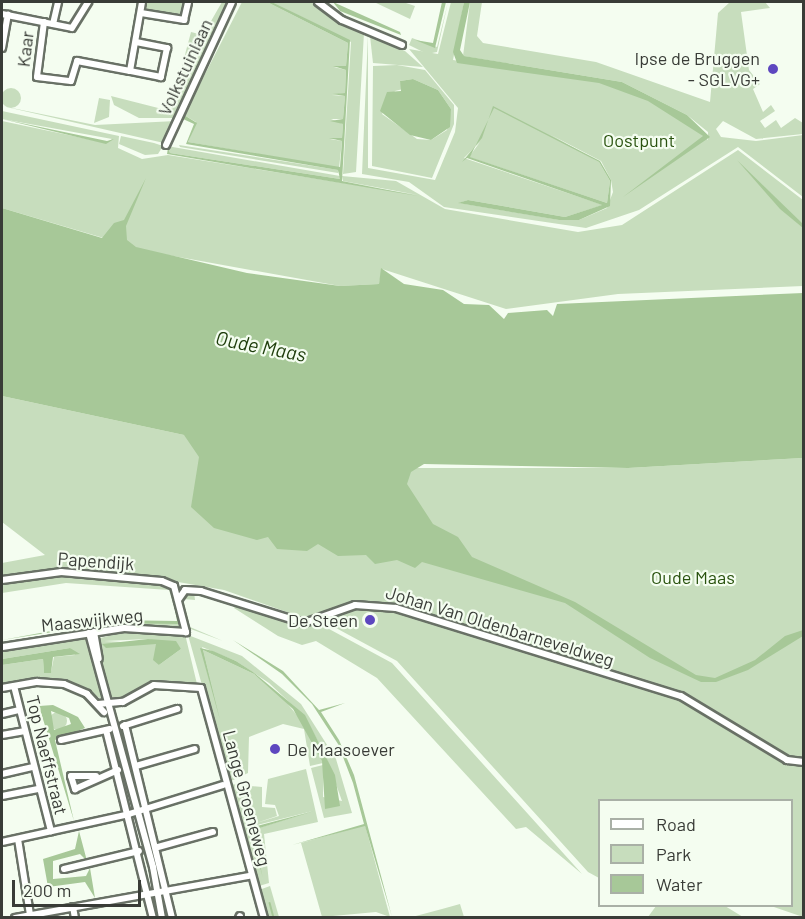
<!DOCTYPE html>
<html>
<head>
<meta charset="utf-8">
<style>
	body { margin:0 }
	#map { position:relative; width:805px; height:919px; overflow:hidden; background:#f4fdf0; font-family:Barlow,sans-serif }
	div>[style] { position:absolute }
	.green>* { inset:0; background:#c7ddbd }
	.round { border-radius:50% }
	.water>* { inset:0; background:#a7c898 }
	.stream>* { height:1.5px; margin:-0.75px; padding:0 0.75px; transform-origin:0.75px; border-radius:0.75px; background:#a7c898 }
	.roads { filter:drop-shadow(2px 0 #697166) drop-shadow(-2px 0 #697166) drop-shadow(0 2px #697166) drop-shadow(0 -2px #697166) }
	.minor>* { height:6px; margin:-3px; padding:0 3px; transform-origin:3px; border-radius:3px; background:#fff }
	.dots>* { width:16px; height:16px; translate:-50% -50%; box-sizing:border-box; border:3px solid #f4fdf0; border-radius:50% }
	span { translate:-50% -50%; white-space:nowrap; text-align:center; line-height:1.15; -webkit-text-stroke:4.5px #f4fdf0; paint-order:stroke }
	.street-label { font-size:18px; color:#393c37 }
	.poi-label { font-size:18px; color:#393c37 }
	.right { translate:-100% -50%; text-align:right }
	.left { translate:0 -50%; text-align:left }
	.park-label { font-size:18px; color:#29520e }
	.water-label { font-size:20px; color:#1d3c0a; font-style:italic }
	.frame { position:absolute; inset:0; border:3px solid #393c37; pointer-events:none }
	.legend { position:absolute; left:598px; top:799px; width:195px; height:108px; box-sizing:border-box; background:#f4fdf0; border:2px solid #a9b0a6; margin:0; padding:8px 10px; list-style:none; font-size:18px; color:#393c37 }
	.legend li { display:flex; align-items:center; gap:12px; height:30px }
	.legend b { width:30px; border:2px solid #a9b0a6 }
	.scale { position:absolute; left:12px; top:880px; width:129px; height:27px; box-sizing:border-box; border:3px solid #393c37; border-top:0; padding-left:8px; font-size:18px; line-height:21px; white-space:nowrap; color:#393c37; -webkit-text-stroke:4px #f4fdf0; paint-order:stroke }
</style>
</head>
<body>
<div id="map">
	<div class="green">
		<div style="clip-path:polygon(145px 2px,183px 2px,180px 14px,147px 11px)"></div>
		<div style="clip-path:polygon(222px 2px,229px 2px,176px 118px,139px 118px,114px 105px,111px 96px,170px 111px,191px 32px,203px 35px)"></div>
		<div style="clip-path:polygon(242px 2px,267px 2px,348px 43px,346px 66px,334px 67px,346px 70px,345px 93px,332px 95px,345px 96px,343px 119px,331px 119px,343px 124px,342px 138px,330px 139px,342px 141px,339px 168px,188px 142px,196px 122px,184px 115px)"></div>
		<div style="clip-path:polygon(272px 2px,311px 2px,364px 33px,356px 172px,343px 174px,351px 42px)"></div>
		<div style="clip-path:polygon(374px 2px,403px 2px,415px 6px,410px 19px)"></div>
		<div style="clip-path:polygon(448px 2px,437px 52px,427px 54px,409px 45px,412px 38px,437px 47px)"></div>
		<div style="clip-path:polygon(evenodd,451px 2px,464px 2px,453px 60px,621px 85px,676px 112px,708px 140px,708px 132px,687px 115px,622px 82px,463px 56px,470px 2px,482px 2px,477px 36px,483px 43px,596px 62px,710px 102px,718px 13px,730px 2px,765px 2px,770px 8px,741px 12px,749px 70px,760px 84px,753px 89px,763px 112px,771px 105px,775px 111px,760px 121px,765px 128px,776px 120px,781px 128px,795px 118px,803px 123px,803px 134px,756px 139px,723px 121px,716px 129px,721px 137px,756px 141px,803px 135px,803px 197px,738px 147px,639px 210px,586px 228px,444px 207px,409px 182px,362px 174px,368px 35px,368px 168px,435px 180px,455px 132px,458px 108px,409px 49px,438px 54px,451px 2px,551px 135px,601px 161px,611px 180px,613px 192px,607px 208px,579px 220px,560px 220px,459px 203px,468px 200px,565px 217px,603px 205px,464px 158px,480px 142px,469px 157px,607px 203px,610px 181px,599px 162px,551px 135px)"></div>
		<div style="clip-path:polygon(370px 36px,405px 51px,423px 67px,373px 63px)"></div>
		<div style="clip-path:polygon(evenodd,397px 65px,425px 70px,454px 105px,454px 124px,432px 178px,372px 166px,373px 66px,397px 65px,413px 79px,438px 90px,451px 109px,447px 130px,431px 140px,417px 139px,382px 114px,395px 91px,403px 89px,400px 81px,413px 79px)"></div>
		<div class="round" style="left:1px;top:88px;width:20px;height:20px"></div>
		<div style="clip-path:polygon(99px 98px,110px 100px,109px 117px,94px 123px)"></div>
		<div style="clip-path:polygon(2px 106px,95px 125px,176px 121px,164px 143px)"></div>
		<div style="clip-path:polygon(2px 111px,119px 136px,118px 148px,142px 159px,168px 155px,418px 195px,343px 181px,342px 176px,396px 181px,445px 209px,578px 232px,622px 225px,738px 150px,803px 200px,803px 286px,618px 294px,506px 309px,382px 269px,379px 284px,340px 286px,151px 252px,2px 208px,2px 121px,106px 143px,112px 139px,2px 119px)"></div>
		<div style="clip-path:polygon(121px 136px,154px 143px,163px 146px,158px 154px,145px 155px,119px 144px)"></div>
		<div style="clip-path:polygon(179px 145px,339px 170px,338px 173px,180px 147px)"></div>
		<div style="clip-path:polygon(167px 146px,340px 176px,340px 179px,170px 153px)"></div>
		<div style="clip-path:polygon(2px 396px,184px 435px,415px 468px,628px 468px,803px 458px,803px 759px,787px 758px,678px 692px,389px 602px,358px 602px,304px 618px,224px 590px,161px 579px,67px 569px,2px 580px,2px 563px,45px 555px,2px 522px)"></div>
		<div style="clip-path:polygon(57px 575px,162px 583px,172px 588px,182px 626px,120px 626px,2px 645px,110px 623px,179px 623px,169px 590px,66px 583px,2px 593px,2px 584px)"></div>
		<div style="clip-path:polygon(194px 592px,195px 600px,183px 599px,190px 627px,223px 641px,188px 628px,180px 602px,184px 593px)"></div>
		<div style="clip-path:polygon(237px 603px,284px 622px,318px 623px,392px 663px,582px 874px,526px 827px,516px 829px,377px 678px,316px 641px,302px 645px,278px 636px,234px 608px)"></div>
		<div style="clip-path:polygon(363px 606px,406px 614px,679px 698px,783px 759px,803px 763px,803px 917px,771px 906px,792px 906px,792px 800px,600px 800px,599px 878px,588px 872px,397px 661px,323px 621px)"></div>
		<div style="clip-path:polygon(evenodd,130px 630px,185px 634px,197px 684px,162px 680px,124px 698px,110px 697px,97px 639px,130px 630px,148px 639px,181px 649px,159px 665px,156px 644px,104px 641px,148px 639px)"></div>
		<div style="clip-path:polygon(188px 635px,242px 656px,301px 704px,336px 759px,352px 813px,324px 818px,311px 768px,323px 765px,323px 797px,342px 801px,325px 754px,304px 716px,269px 683px,236px 661px,202px 647px,220px 720px,203px 650px,254px 674px,282px 697px,309px 730px,323px 763px,310px 766px,304px 729px,283px 724px,249px 737px,248px 773px,229px 782px)"></div>
		<div style="clip-path:polygon(85px 637px,102px 699px,59px 678px,2px 685px,2px 665px,43px 659px,44px 672px,51px 672px,54px 657px,75px 655px,70px 648px,2px 659px,2px 649px)"></div>
		<div class="round" style="left:49px;top:712px;width:18px;height:18px"></div>
		<div style="clip-path:polygon(evenodd,306px 769px,318px 822px,264px 834px,269px 883px,259px 886px,230px 784px,262px 787px,262px 807px,275px 808px,277px 816px,253px 824px,279px 816px,275px 805px,265px 804px,268px 779px,306px 769px,313px 811px,252px 830px,263px 879px,249px 827px,313px 811px)"></div>
		<div style="clip-path:polygon(365px 825px,390px 917px,376px 912px,322px 917px,301px 843px)"></div>
		<div style="clip-path:polygon(270px 886px,279px 917px,265px 917px,259px 890px)"></div>
		<div style="clip-path:polygon(460px 904px,464px 917px,412px 917px,442px 909px)"></div>
		<div style="clip-path:polygon(656px 906px,725px 906px,743px 917px,648px 917px)"></div>
	</div>
	<div class="water">
		<div style="clip-path:polygon(239px 2px,184px 115px,197px 123px,188px 142px,340px 167px,342px 141px,329px 138px,342px 138px,343px 124px,330px 121px,343px 119px,345px 96px,332px 94px,345px 93px,346px 70px,333px 66px,346px 66px,348px 43px,267px 2px,272px 2px,350px 40px,342px 181px,418px 196px,167px 154px,168px 148px,170px 153px,340px 179px,338px 170px,186px 144px,194px 124px,183px 119px,171px 139px)"></div>
		<div style="clip-path:polygon(333px 2px,400px 32px,401px 35px,340px 11px)"></div>
		<div style="clip-path:polygon(442px 2px,446px 2px,435px 48px,415px 40px,433px 43px)"></div>
		<div style="clip-path:polygon(464px 2px,470px 2px,460px 50px,464px 56px,622px 82px,687px 115px,710px 137px,623px 197px,703px 136px,648px 101px,599px 83px,457px 63px,453px 52px)"></div>
		<div style="clip-path:polygon(413px 79px,438px 90px,451px 109px,450px 127px,431px 140px,410px 135px,380px 111px,387px 92px,401px 91px,400px 81px)"></div>
		<div style="clip-path:polygon(evenodd,493px 106px,600px 161px,611px 180px,610px 206px,579px 220px,559px 220px,458px 203px,468px 200px,565px 217px,602px 205px,467px 158px,462px 162px,482px 138px,493px 106px,494px 108px,599px 162px,610px 181px,607px 203px,470px 157px,494px 108px)"></div>
		<div style="clip-path:polygon(2px 119px,107px 141px,114px 139px,106px 144px)"></div>
		<div style="clip-path:polygon(737px 160px,803px 224px,803px 228px,780px 209px)"></div>
		<div style="clip-path:polygon(146px 178px,126px 226px,127px 240px,136px 247px,247px 273px,340px 286px,379px 284px,381px 268px,404px 284px,443px 290px,464px 304px,489px 305px,504px 319px,508px 313px,547px 310px,553px 316px,557px 304px,803px 293px,803px 458px,628px 468px,424px 464px,411px 472px,407px 484px,433px 524px,458px 537px,472px 557px,575px 602px,696px 675px,715px 678px,755px 660px,785px 636px,803px 630px,803px 636px,748px 670px,716px 682px,701px 682px,650px 658px,565px 603px,422px 562px,415px 568px,397px 560px,375px 564px,366px 555px,338px 556px,318px 544px,307px 551px,277px 549px,268px 537px,257px 540px,214px 528px,191px 507px,199px 457px,184px 435px,2px 396px,2px 208px,102px 238px,114px 223px,124px 220px)"></div>
		<div style="clip-path:polygon(172px 595px,179px 624px,110px 623px,2px 640px,111px 620px,177px 621px)"></div>
		<div style="clip-path:polygon(148px 639px,176px 641px,181px 649px,159px 665px,153px 660px,156px 644px,106px 648px,102px 644px)"></div>
		<div style="clip-path:polygon(233px 640px,283px 671px,319px 710px,345px 703px,321px 712px,339px 740px,354px 775px,392px 917px,365px 826px,292px 845px,364px 824px,353px 783px,338px 744px,312px 704px,282px 674px)"></div>
		<div style="clip-path:polygon(70px 648px,80px 654px,53px 657px,51px 673px,44px 673px,43px 659px,2px 665px,2px 659px)"></div>
		<div style="clip-path:polygon(200px 648px,213px 651px,236px 661px,253px 672px,305px 715px,335px 775px,340px 806px,325px 809px,322px 761px,293px 709px,254px 674px,203px 650px,220px 720px)"></div>
		<div style="clip-path:polygon(evenodd,53px 705px,78px 717px,85px 728px,55px 740px,74px 821px,39px 706px,53px 705px,51px 711px,69px 718px,71px 724px,54px 730px,51px 711px)"></div>
		<div style="clip-path:polygon(314px 811px,253px 830px,263px 879px,249px 828px)"></div>
		<div style="clip-path:polygon(79px 831px,87px 861px,80px 854px,53px 861px,53px 879px,86px 876px,90px 868px,95px 898px,85px 882px,48px 887px,43px 859px,75px 849px)"></div>
	</div>
	<div class="stream">
		<div style="left:270px;top:903px;width:16px;rotate:75deg"></div>
	</div>
	<div class="roads">
		<div class="minor">
			<div style="left:318px;top:2px;width:30px;rotate:37deg"></div>
			<div style="left:342px;top:20px;width:65px;rotate:22.6deg"></div>
			<div style="left:141px;top:13px;width:44px;rotate:9.2deg"></div>
			<div style="left:184px;top:20px;width:18px;rotate:-77deg"></div>
			<div style="left:2px;top:14px;width:71px;rotate:11.3deg"></div>
			<div style="left:72px;top:28px;width:31px;rotate:-58deg"></div>
			<div style="left:44px;top:22px;width:55px;rotate:97.3deg"></div>
			<div style="left:37px;top:77px;width:34px;rotate:7deg"></div>
			<div style="left:71px;top:81px;width:21px;rotate:-73deg"></div>
			<div style="left:77px;top:61px;width:54px;rotate:10.7deg"></div>
			<div style="left:53px;top:24px;width:23px;rotate:-77deg"></div>
			<div style="left:136px;top:42px;width:32px;rotate:11deg"></div>
			<div style="left:167px;top:48px;width:30px;rotate:102deg"></div>
			<div style="left:161px;top:77px;width:32px;rotate:-169deg"></div>
			<div style="left:130px;top:71px;width:70px;rotate:-80.1deg"></div>
			<div style="left:2px;top:48px;width:34px;rotate:-80deg"></div>
			<div style="left:166px;top:145px;width:157px;rotate:-65.2deg"></div>
			<div style="left:2px;top:580px;width:60px;rotate:-7.7deg"></div>
			<div style="left:61px;top:572px;width:101px;rotate:5.1deg"></div>
			<div style="left:162px;top:581px;width:13px;rotate:23deg"></div>
			<div style="left:174px;top:586px;width:48px;rotate:75.4deg"></div>
			<div style="left:186px;top:632px;width:62px;rotate:-176.3deg"></div>
			<div style="left:124px;top:628px;width:123px;rotate:171.1deg"></div>
			<div style="left:178px;top:600px;width:12px;rotate:-55deg"></div>
			<div style="left:185px;top:590px;width:16px;rotate:4deg"></div>
			<div style="left:201px;top:591px;width:108px;rotate:17.3deg"></div>
			<div style="left:304px;top:623px;width:54px;rotate:-19.4deg"></div>
			<div style="left:355px;top:605px;width:41px;rotate:4.2deg"></div>
			<div style="left:396px;top:608px;width:298px;rotate:17.2deg"></div>
			<div style="left:681px;top:696px;width:124px;rotate:31.1deg"></div>
			<div style="left:787px;top:760px;width:17px;rotate:7deg"></div>
			<div style="left:94px;top:632px;width:27px;rotate:80deg"></div>
			<div style="left:89px;top:633px;width:243px;rotate:74.7deg"></div>
			<div style="left:153px;top:867px;width:52px;rotate:80deg"></div>
			<div style="left:14px;top:686px;width:150px;rotate:75.7deg"></div>
			<div style="left:2px;top:688px;width:36px;rotate:-10deg"></div>
			<div style="left:37px;top:682px;width:27px;rotate:4deg"></div>
			<div style="left:64px;top:684px;width:25px;rotate:23deg"></div>
			<div style="left:87px;top:694px;width:25px;rotate:47deg"></div>
			<div style="left:98px;top:704px;width:25px;rotate:-5deg"></div>
			<div style="left:123px;top:702px;width:35px;rotate:-29deg"></div>
			<div style="left:154px;top:685px;width:47px;rotate:3.7deg"></div>
			<div style="left:201px;top:688px;width:238px;rotate:74.7deg"></div>
			<div style="left:2px;top:714px;width:17px;rotate:-13deg"></div>
			<div style="left:125px;top:725px;width:199px;rotate:76.3deg"></div>
			<div style="left:123px;top:726px;width:57px;rotate:-17.5deg"></div>
			<div style="left:106px;top:730px;width:194px;rotate:76deg"></div>
			<div style="left:2px;top:735px;width:22px;rotate:-10deg"></div>
			<div style="left:61px;top:740px;width:50px;rotate:-12.7deg"></div>
			<div style="left:136px;top:766px;width:61px;rotate:-16.1deg"></div>
			<div style="left:2px;top:774px;width:32px;rotate:-13deg"></div>
			<div style="left:96px;top:776px;width:25px;rotate:180deg"></div>
			<div style="left:71px;top:776px;width:14px;rotate:73deg"></div>
			<div style="left:75px;top:789px;width:47px;rotate:-23.8deg"></div>
			<div style="left:2px;top:796px;width:38px;rotate:-11deg"></div>
			<div style="left:18px;top:839px;width:77px;rotate:81deg"></div>
			<div style="left:2px;top:842px;width:130px;rotate:-12.4deg"></div>
			<div style="left:129px;top:814px;width:98px;rotate:-17.1deg"></div>
			<div style="left:158px;top:847px;width:57px;rotate:-15.3deg"></div>
			<div style="left:64px;top:869px;width:77px;rotate:-13.5deg"></div>
			<div style="left:73px;top:907px;width:11px;rotate:80deg"></div>
			<div style="left:15px;top:918px;width:238px;rotate:-10.2deg"></div>
			<div style="left:239px;top:918px;width:2px;rotate:-63deg"></div>
		</div>
	</div>
	<div class="dots">
		<div style="left:773px;top:69px;background:#5d47bf"></div>
		<div style="left:370px;top:620px;background:#5d47bf"></div>
		<div style="left:275px;top:749px;background:#5d47bf"></div>
	</div>
	<div class="street-label">
		<span style="left:25px;top:49px;rotate:-83deg">Kaar</span>
		<span style="left:185px;top:67px;rotate:-65deg">Volkstuinlaan</span>
		<span style="left:96px;top:561px;rotate:4deg">Papendijk</span>
		<span style="left:92px;top:620px;rotate:-6deg">Maaswijkweg</span>
		<span style="left:500px;top:626px;rotate:17deg">Johan Van Oldenbarneveldweg</span>
		<span style="left:47px;top:755px;rotate:76deg">Top Naeffstraat</span>
		<span style="left:247px;top:798px;rotate:75deg">Lange Groeneweg</span>
	</div>
	<div class="poi-label">
		<span class="right" style="left:760px;top:69px">Ipse de Bruggen<br>- SGLVG+</span>
		<span class="right" style="left:358px;top:620px">De Steen</span>
		<span class="left" style="left:287px;top:749px">De Maasoever</span>
	</div>
	<div class="park-label">
		<span style="left:639px;top:140px">Oostpunt</span>
		<span style="left:693px;top:577px">Oude Maas</span>
	</div>
	<div class="water-label">
		<span style="left:261px;top:346px;rotate:11deg">Oude Maas</span>
	</div>
	<div class="frame"></div>
	<ul class="legend">
	<li><b style="height:8px;background:#fff"></b>Road</li>
	<li><b style="height:16px;background:#c7ddbd"></b>Park</li>
	<li><b style="height:16px;background:#a7c898"></b>Water</li>
	</ul>
	<div class="scale">200 m</div>
</div>
</body>
</html>
